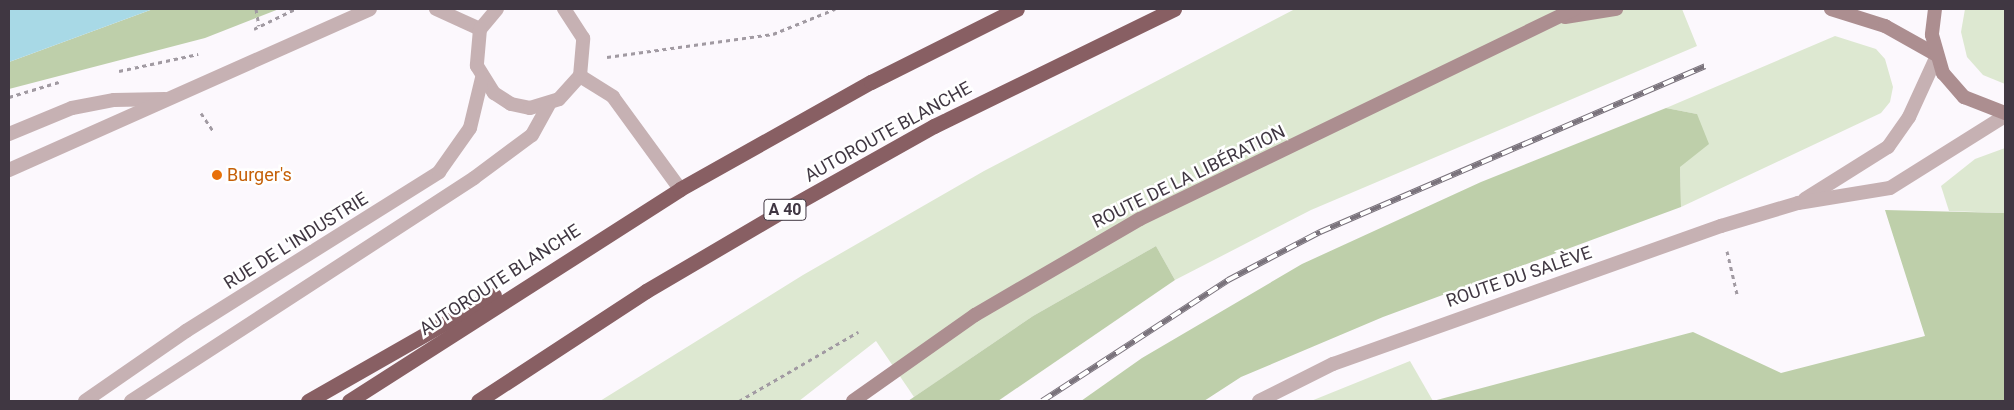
<!DOCTYPE html>
<html>
<head>
<meta charset="utf-8">
<style>
	body { margin:0 }
	#map { position:relative; width:2014px; height:410px; overflow:hidden; background:#fcf8fd; font-family:Roboto,sans-serif }
	div>[style] { position:absolute }
	.green>* { inset:0; background:#dde8d1 }
	.forest>* { inset:0; background:#becfaa }
	.water>* { inset:0; background:#a8d9e6 }
	.path>* { height:3px; margin-top:-1.5px; transform-origin:0; background:repeating-linear-gradient(90deg,#a19aa2 0 4px,transparent 0 8px) }
	.service>* { height:14px; margin:-7px; padding:0 7px; transform-origin:7px; border-radius:7px; background:#c6b1b3 }
	.minor>* { height:14px; margin:-7px; padding:0 7px; transform-origin:7px; border-radius:7px; background:#c6b1b3 }
	.tertiary>* { height:14px; margin:-7px; padding:0 7px; transform-origin:7px; border-radius:7px; background:#c6b1b3 }
	.secondary>* { height:14px; margin:-7px; padding:0 7px; transform-origin:7px; border-radius:7px; background:#ac8e90 }
	.motorway>* { height:15px; margin:-7.5px; padding:0 7.5px; transform-origin:7.5px; border-radius:7.5px; background:#885f63 }
	.rail>* { height:5.5px; margin-top:-2.75px; transform-origin:0; background:repeating-linear-gradient(90deg,#fff 0 11px,#7a737c 0 22px); box-sizing:border-box; border-block:1px solid #7a737c }
	.dots>* { width:14px; height:14px; translate:-50% -50%; box-sizing:border-box; border:2px solid #fff; border-radius:50% }
	span { translate:-50% -50%; white-space:nowrap; text-align:center; line-height:1.15; -webkit-text-stroke:5px #fff; paint-order:stroke }
	.shield-label span { padding:1px 4px; background:#fff; border:1px solid; border-radius:4px; -webkit-text-stroke-width:0 }
	.shield-label { font-size:16px; color:#403742; font-weight:700 }
	.street-label { font-size:18px; color:#403742 }
	.food-label { font-size:18px; color:#c56008 }
	.left { translate:0 -50%; text-align:left }
	.frame { position:absolute; inset:0; border:10px solid #403742; pointer-events:none }
</style>
</head>
<body>
<div id="map">
	<div class="green">
		<div style="clip-path:polygon(1295px 9px,1682px 9px,1697px 46px,1311px 210px,1175px 280px,1156px 246px,1033px 316px,914px 397px,876px 341px,799px 401px,600px 401px,803px 275px,984px 171px)"></div>
		<div style="clip-path:polygon(1965px 9px,2005px 9px,2005px 84px,1983px 75px,1967px 57px,1961px 32px)"></div>
		<div style="clip-path:polygon(1835px 36px,1876px 49px,1885px 59px,1893px 87px,1890px 102px,1881px 113px,1681px 207px,1680px 167px,1697px 114px,1666px 108px)"></div>
		<div style="clip-path:polygon(2005px 148px,2005px 213px,1949px 211px,1941px 186px,1975px 159px)"></div>
		<div style="clip-path:polygon(1410px 361px,1433px 401px,1311px 401px)"></div>
	</div>
	<div class="forest">
		<div style="clip-path:polygon(153px 9px,279px 9px,205px 38px,9px 89px,9px 62px)"></div>
		<div style="clip-path:polygon(1666px 108px,1697px 114px,1709px 144px,1680px 167px,1681px 207px,1383px 317px,1241px 377px,1204px 401px,1081px 401px,1142px 358px,1302px 264px,1481px 182px)"></div>
		<div style="clip-path:polygon(1885px 210px,2005px 213px,2005px 401px,1433px 401px,1693px 332px,1781px 373px,1925px 336px)"></div>
		<div style="clip-path:polygon(1156px 246px,1175px 280px,998px 401px,908px 401px,1033px 316px)"></div>
	</div>
	<div class="water">
		<div style="clip-path:polygon(9px 9px,153px 9px,9px 62px)"></div>
	</div>
	<div class="path">
		<div style="left:256px;top:9px;width:17px;rotate:80deg"></div>
		<div style="left:254px;top:29px;width:46px;rotate:-26deg"></div>
		<div style="left:607px;top:57px;width:168px;rotate:-7.9deg"></div>
		<div style="left:773px;top:34px;width:67px;rotate:-22deg"></div>
		<div style="left:119px;top:71px;width:81px;rotate:-12.1deg"></div>
		<div style="left:9px;top:97px;width:52px;rotate:-16.7deg"></div>
		<div style="left:201px;top:113px;width:22px;rotate:56deg"></div>
		<div style="left:1727px;top:251px;width:44px;rotate:76.9deg"></div>
		<div style="left:739px;top:401px;width:138px;rotate:-30.1deg"></div>
	</div>
	<div class="service">
		<div style="left:436px;top:9px;width:48px;rotate:24.4deg"></div>
		<div style="left:580px;top:76px;width:39px;rotate:32deg"></div>
		<div style="left:613px;top:97px;width:114px;rotate:53.9deg"></div>
		<div style="left:9px;top:134px;width:68px;rotate:-22.4deg"></div>
		<div style="left:72px;top:108px;width:43px;rotate:-10.8deg"></div>
		<div style="left:114px;top:100px;width:51px;rotate:-1.1deg"></div>
		<div style="left:9px;top:170px;width:395px;rotate:-24deg"></div>
	</div>
	<div class="minor">
		<div style="left:497px;top:9px;width:26px;rotate:130deg"></div>
		<div style="left:480px;top:29px;width:37px;rotate:95deg"></div>
		<div style="left:477px;top:66px;width:32px;rotate:58deg"></div>
		<div style="left:494px;top:93px;width:20px;rotate:33deg"></div>
		<div style="left:511px;top:104px;width:19px;rotate:12deg"></div>
		<div style="left:530px;top:108px;width:30px;rotate:-17deg"></div>
		<div style="left:559px;top:99px;width:31px;rotate:-48deg"></div>
		<div style="left:580px;top:76px;width:38px;rotate:-85deg"></div>
		<div style="left:583px;top:38px;width:35px;rotate:-123deg"></div>
		<div style="left:85px;top:401px;width:123px;rotate:-34.7deg"></div>
		<div style="left:186px;top:331px;width:299px;rotate:-32.1deg"></div>
		<div style="left:439px;top:172px;width:54px;rotate:-54.8deg"></div>
		<div style="left:470px;top:128px;width:51px;rotate:-76.5deg"></div>
		<div style="left:131px;top:401px;width:409px;rotate:-33deg"></div>
		<div style="left:474px;top:178px;width:72px;rotate:-36.6deg"></div>
		<div style="left:532px;top:135px;width:35px;rotate:-61deg"></div>
	</div>
	<div class="tertiary">
		<div style="left:1805px;top:199px;width:98px;rotate:-32.1deg"></div>
		<div style="left:1888px;top:147px;width:37px;rotate:-55deg"></div>
		<div style="left:1909px;top:117px;width:65px;rotate:-65.4deg"></div>
		<div style="left:1259px;top:401px;width:83px;rotate:-26.6deg"></div>
		<div style="left:1333px;top:364px;width:412px;rotate:-19.6deg"></div>
		<div style="left:1721px;top:226px;width:80px;rotate:-16.6deg"></div>
		<div style="left:1798px;top:203px;width:93px;rotate:-9.3deg"></div>
		<div style="left:1890px;top:188px;width:136px;rotate:-32.1deg"></div>
	</div>
	<div class="secondary">
		<div style="left:1831px;top:9px;width:57px;rotate:17.5deg"></div>
		<div style="left:1885px;top:26px;width:57px;rotate:29.2deg"></div>
		<div style="left:1935px;top:9px;width:26px;rotate:97deg"></div>
		<div style="left:1932px;top:35px;width:40px;rotate:74deg"></div>
		<div style="left:1943px;top:73px;width:32px;rotate:49deg"></div>
		<div style="left:1964px;top:97px;width:44px;rotate:21.3deg"></div>
		<div style="left:1565px;top:17px;width:52px;rotate:-8.9deg"></div>
		<div style="left:853px;top:401px;width:149px;rotate:-35.2deg"></div>
		<div style="left:975px;top:315px;width:191px;rotate:-30.2deg"></div>
		<div style="left:1140px;top:219px;width:482px;rotate:-25.8deg"></div>
	</div>
	<div class="motorway">
		<div style="left:308px;top:401px;width:214px;rotate:-29.7deg"></div>
		<div style="left:349px;top:401px;width:393px;rotate:-32.6deg"></div>
		<div style="left:680px;top:189px;width:219px;rotate:-29.3deg"></div>
		<div style="left:871px;top:82px;width:163px;rotate:-26.6deg"></div>
		<div style="left:478px;top:401px;width:201px;rotate:-33.2deg"></div>
		<div style="left:646px;top:291px;width:162px;rotate:-30.4deg"></div>
		<div style="left:786px;top:209px;width:170px;rotate:-29.3deg"></div>
		<div style="left:934px;top:126px;width:267px;rotate:-26deg"></div>
	</div>
	<div class="rail">
		<div style="left:1042px;top:401px;width:222px;rotate:-33deg"></div>
		<div style="left:1228px;top:280px;width:104px;rotate:-27.6deg"></div>
		<div style="left:1320px;top:232px;width:419px;rotate:-23.3deg"></div>
	</div>
	<div class="dots">
		<div style="left:217px;top:175px;background:#e8710a"></div>
	</div>
	<div class="shield-label">
		<span style="left:785px;top:210px">A 40</span>
	</div>
	<div class="street-label">
		<span style="left:888px;top:132px;rotate:-29deg">AUTOROUTE BLANCHE</span>
		<span style="left:1189px;top:177px;rotate:-26deg">ROUTE DE LA LIBÉRATION</span>
		<span style="left:296px;top:241px;rotate:-32deg">RUE DE L'INDUSTRIE</span>
		<span style="left:1519px;top:277px;rotate:-19deg">ROUTE DU SALÈVE</span>
		<span style="left:500px;top:280px;rotate:-33deg">AUTOROUTE BLANCHE</span>
	</div>
	<div class="food-label">
		<span class="left" style="left:227px;top:175px">Burger's</span>
	</div>
	<div class="frame"></div>
</div>
</body>
</html>
